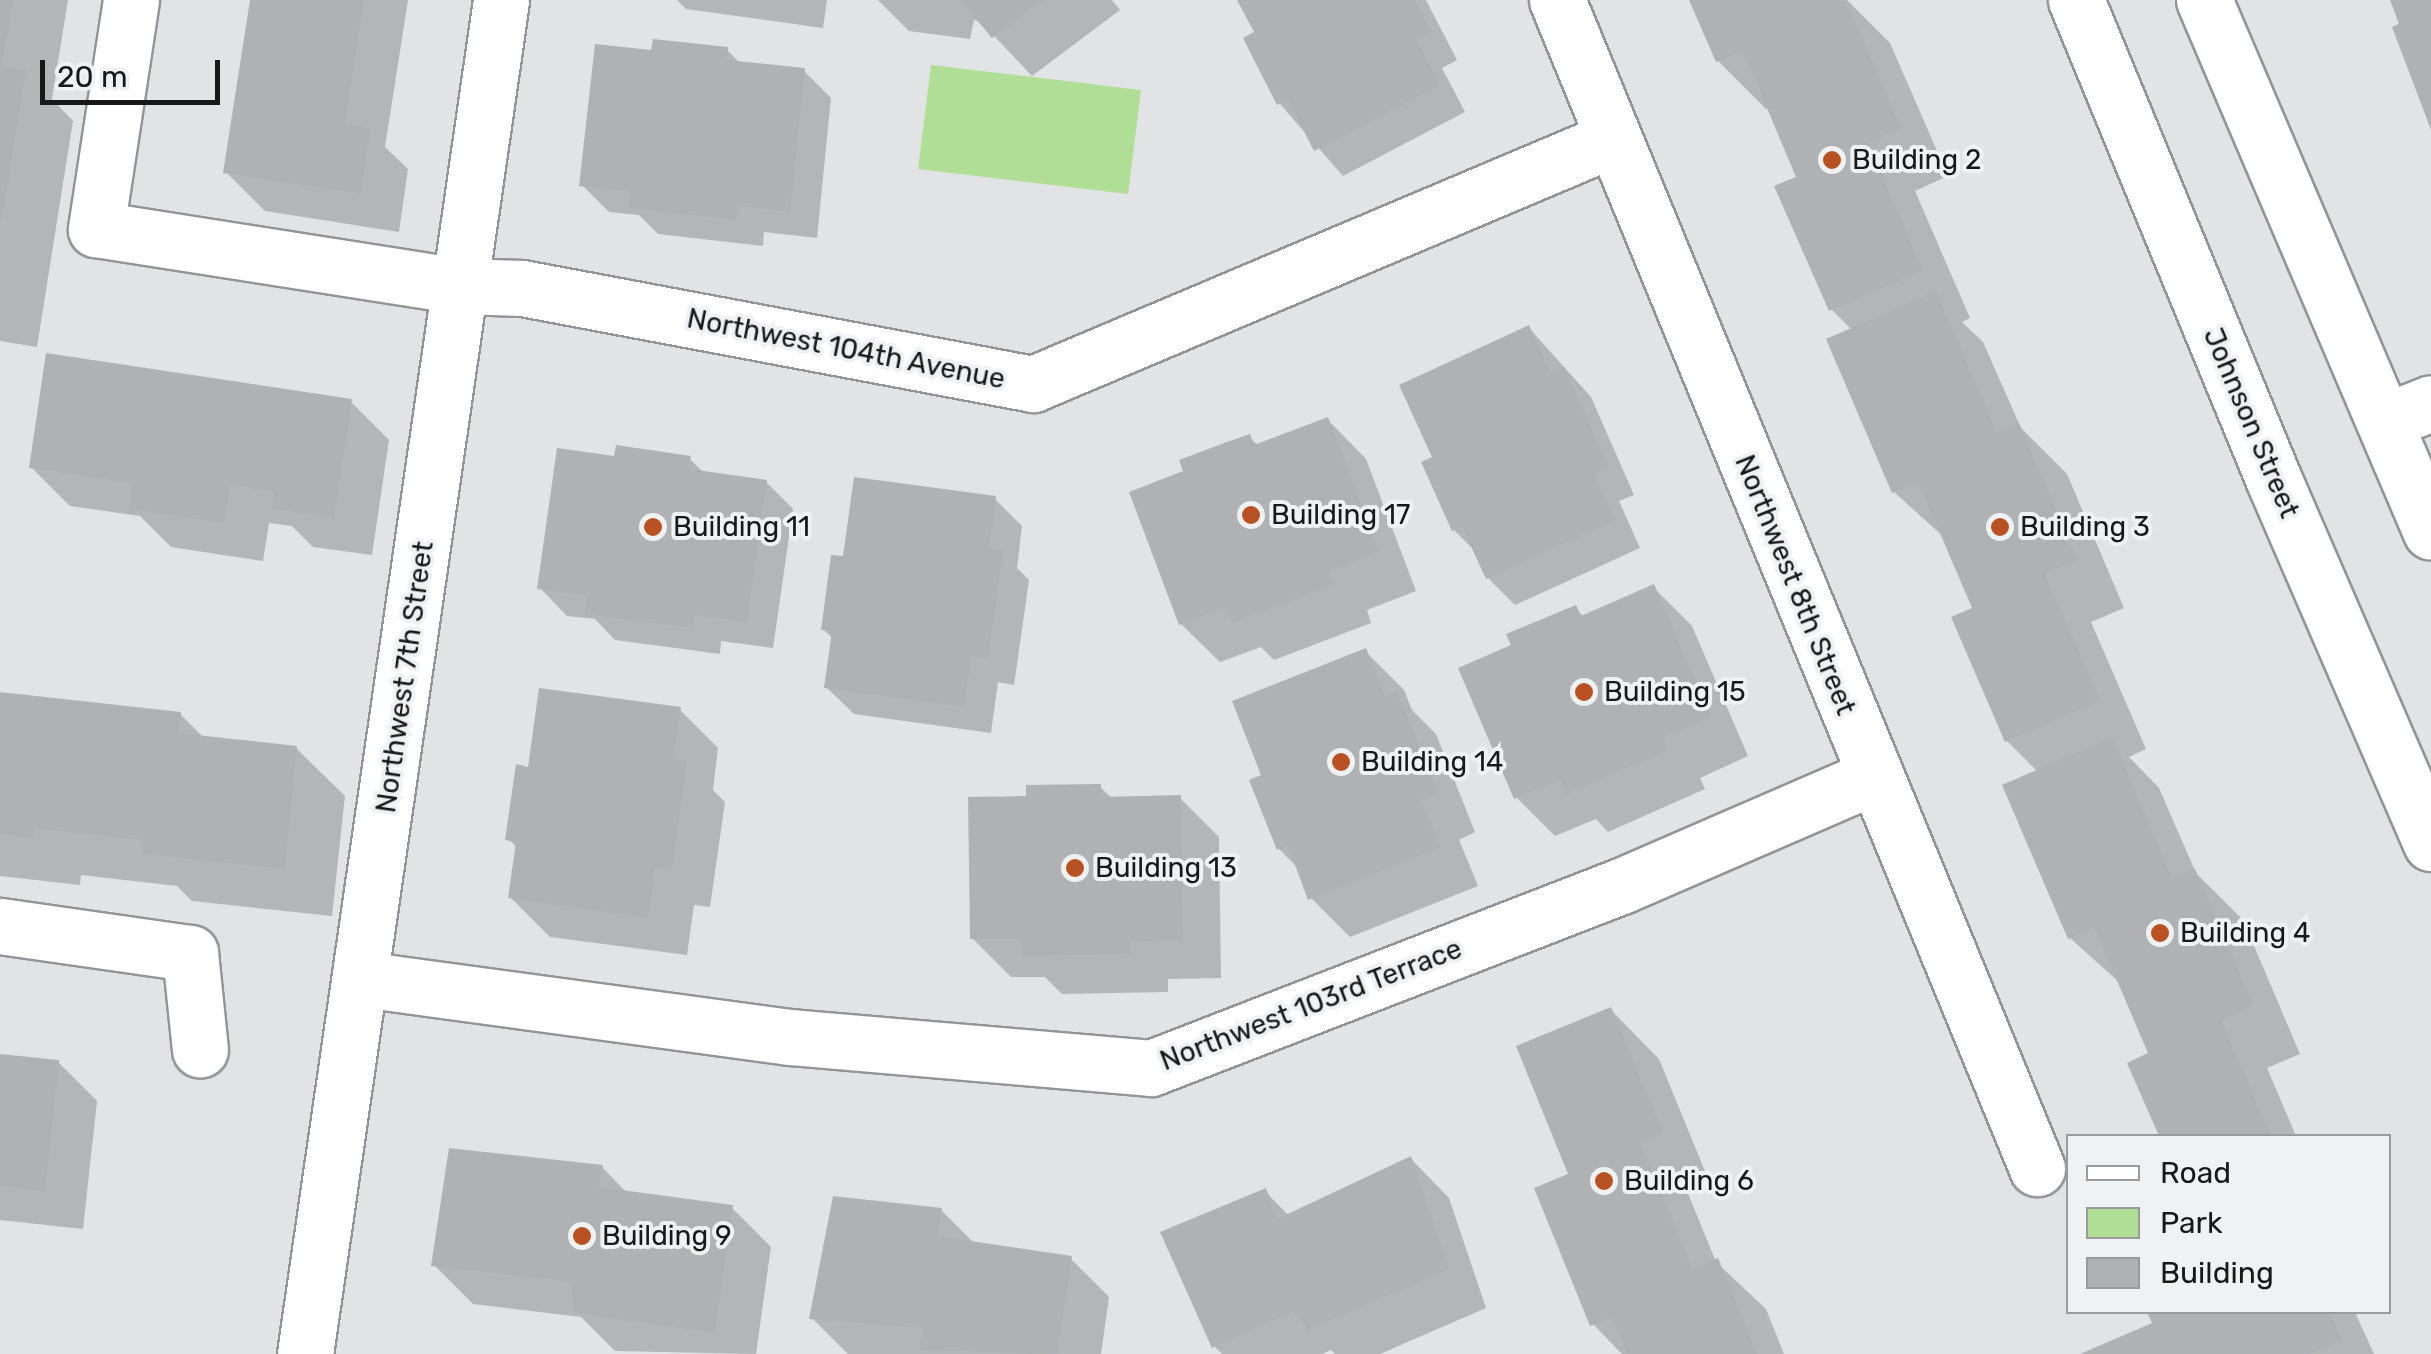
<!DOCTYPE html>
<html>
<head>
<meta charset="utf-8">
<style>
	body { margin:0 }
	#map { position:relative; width:2431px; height:1354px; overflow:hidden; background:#e2e3e5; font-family:Rubik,sans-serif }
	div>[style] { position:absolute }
	.green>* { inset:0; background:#b1de97 }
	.shadow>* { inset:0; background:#0003 }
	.building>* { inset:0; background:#afb1b3 }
	.roads { filter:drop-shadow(2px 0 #929495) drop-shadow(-2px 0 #929495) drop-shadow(0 2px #929495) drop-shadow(0 -2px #929495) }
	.minor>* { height:55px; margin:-27.5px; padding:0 27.5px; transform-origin:27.5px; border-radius:27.5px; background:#fff }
	.dots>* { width:28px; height:28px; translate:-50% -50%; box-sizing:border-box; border:5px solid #eff1f2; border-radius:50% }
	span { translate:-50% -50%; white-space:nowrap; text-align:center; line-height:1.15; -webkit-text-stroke:8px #eff1f2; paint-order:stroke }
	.poi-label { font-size:28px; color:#171818 }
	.left { translate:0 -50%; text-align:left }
	.street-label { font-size:28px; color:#171818 }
	.legend { position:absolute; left:2066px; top:1134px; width:325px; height:180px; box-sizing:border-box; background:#eff1f2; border:2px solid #999a9b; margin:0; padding:12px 18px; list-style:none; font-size:30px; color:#171818 }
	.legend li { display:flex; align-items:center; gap:20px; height:50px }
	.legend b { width:50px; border:2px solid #999a9b }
	.scale { position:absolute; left:40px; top:60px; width:180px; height:45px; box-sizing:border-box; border:5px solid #171818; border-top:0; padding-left:12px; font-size:30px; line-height:35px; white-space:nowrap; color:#171818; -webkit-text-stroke:8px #eff1f2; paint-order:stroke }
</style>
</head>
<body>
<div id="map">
	<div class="green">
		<div style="clip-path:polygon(931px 65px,1141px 90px,1128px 194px,918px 169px)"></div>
	</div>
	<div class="shadow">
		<div style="clip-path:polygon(0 0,68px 0,52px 99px,73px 121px,37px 347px,0 341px)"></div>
		<div style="clip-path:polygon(253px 0,408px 0,385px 147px,408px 169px,399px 232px,265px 211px,226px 172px)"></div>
		<div style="clip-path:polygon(677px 0,827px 0,823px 28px,686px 9px)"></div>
		<div style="clip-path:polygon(878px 0,1112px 0,1120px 10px,1032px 76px,980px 21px,974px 20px,970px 39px,909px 31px)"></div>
		<div style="clip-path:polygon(1240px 0,1426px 0,1457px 60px,1442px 68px,1465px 112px,1343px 176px,1280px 104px,1258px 33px)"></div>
		<div style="clip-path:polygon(1691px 0,1847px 0,1890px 43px,1948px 176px,1915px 191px,1970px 318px,1962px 322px,1983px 342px,2021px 428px,2067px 474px,2124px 608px,2091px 622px,2146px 749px,2129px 757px,2159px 788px,2196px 873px,2243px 920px,2300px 1054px,2267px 1068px,2296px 1136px,2161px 1136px,2130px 1064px,2152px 1054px,2121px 984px,2070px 938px,2038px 772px,2007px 741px,1976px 609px,1946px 539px,1894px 492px,1852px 330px,1831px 309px,1799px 178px,1770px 108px,1766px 109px,1718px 61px)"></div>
		<div style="clip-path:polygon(727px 50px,741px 64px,804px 71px,831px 98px,817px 238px,764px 232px,763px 246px,658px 234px,639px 215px,609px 212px,582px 185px,654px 53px)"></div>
		<div style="clip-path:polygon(1529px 328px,1591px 397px,1634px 495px,1619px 501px,1640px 548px,1515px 605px,1488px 578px,1476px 552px,1454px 530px,1435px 458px)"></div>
		<div style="clip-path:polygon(350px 401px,389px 440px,372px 555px,313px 547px,292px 526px,269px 523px,263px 561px,171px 547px,140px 516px,70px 506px,31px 467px)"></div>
		<div style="clip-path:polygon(1328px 420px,1366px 459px,1416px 591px,1367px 610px,1371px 623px,1274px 660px,1261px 647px,1220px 662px,1181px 624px,1186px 473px,1249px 437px,1259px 446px)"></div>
		<div style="clip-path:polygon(689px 458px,704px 473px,766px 482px,793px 509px,773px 648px,721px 641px,720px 654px,615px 640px,595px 619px,567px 616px,540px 588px,616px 459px)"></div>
		<div style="clip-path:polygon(995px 499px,1022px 526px,1017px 568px,1029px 580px,1014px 685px,998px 682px,991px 733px,854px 714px,826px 687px,833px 639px,823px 629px,845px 558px)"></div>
		<div style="clip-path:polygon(1653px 587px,1692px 626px,1748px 756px,1700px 778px,1705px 789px,1608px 832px,1596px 819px,1555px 836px,1516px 797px,1515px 647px,1575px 608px,1584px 617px)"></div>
		<div style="clip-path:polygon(1365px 651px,1404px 690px,1412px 710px,1436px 734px,1475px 832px,1459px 840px,1478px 886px,1350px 937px,1311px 898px,1299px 869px,1279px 849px)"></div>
		<div style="clip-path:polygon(0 695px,180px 714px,204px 738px,296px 748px,345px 796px,332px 916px,192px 901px,177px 886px,81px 875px,80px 885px,0 876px)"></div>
		<div style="clip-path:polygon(679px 709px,718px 748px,713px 790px,725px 802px,710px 907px,694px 905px,687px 955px,550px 937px,511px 898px,518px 848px,508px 839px,530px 769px)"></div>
		<div style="clip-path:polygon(1100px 787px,1113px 799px,1180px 798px,1219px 837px,1221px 978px,1168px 979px,1168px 992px,1062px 994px,1045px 977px,1011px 977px,972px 938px,1028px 799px)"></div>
		<div style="clip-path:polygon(1611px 1010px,1659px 1059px,1709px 1181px,1687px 1191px,1716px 1262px,1766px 1309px,1784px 1354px,1622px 1354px,1593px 1324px,1571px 1176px)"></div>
		<div style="clip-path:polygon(0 1056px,58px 1062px,97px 1101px,83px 1229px,0 1220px)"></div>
		<div style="clip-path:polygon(1411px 1159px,1449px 1198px,1486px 1308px,1380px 1354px,1335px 1354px,1331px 1350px,1322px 1354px,1222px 1354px,1214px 1346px,1265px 1191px,1289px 1216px)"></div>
		<div style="clip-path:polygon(602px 1167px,628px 1194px,732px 1208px,771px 1247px,756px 1354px,615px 1351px,581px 1317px,473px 1304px,434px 1265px)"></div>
		<div style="clip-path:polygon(941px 1210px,975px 1244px,1070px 1258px,1109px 1297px,1101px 1354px,848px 1354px,812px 1318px)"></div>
		<div style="clip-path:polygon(2150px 1312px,2355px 1312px,2374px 1354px,2086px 1354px,2155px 1324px)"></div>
	</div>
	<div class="building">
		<div style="clip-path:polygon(0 0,13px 0,2px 65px,0 65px)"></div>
		<div style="clip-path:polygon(250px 0,364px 0,345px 123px,370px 128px,361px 194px,223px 173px)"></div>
		<div style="clip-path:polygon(960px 0,1043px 0,992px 38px)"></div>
		<div style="clip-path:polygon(1237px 0,1415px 0,1431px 32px,1417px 40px,1440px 85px,1314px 151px,1288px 100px,1277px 105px,1243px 38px,1254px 32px)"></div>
		<div style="clip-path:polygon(1689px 0,1846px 0,1901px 128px,1868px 143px,1923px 270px,1829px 311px,1774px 186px,1796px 177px,1743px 51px,1716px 62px)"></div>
		<div style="clip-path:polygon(2390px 0,2431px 0,2431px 130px,2392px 27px,2399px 24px)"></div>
		<div style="clip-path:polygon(653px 39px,728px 47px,727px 60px,805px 68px,790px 212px,738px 206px,736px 220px,628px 208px,630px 191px,579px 186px,595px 44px,651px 50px)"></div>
		<div style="clip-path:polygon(0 66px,26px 70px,2px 219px,0 219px)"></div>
		<div style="clip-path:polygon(1936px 291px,1997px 433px,2019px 423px,2077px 560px,2045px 574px,2100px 701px,2005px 742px,1951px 617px,1972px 608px,1918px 482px,1892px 493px,1826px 339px)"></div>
		<div style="clip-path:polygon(1529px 325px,1551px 373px,1564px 367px,1609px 467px,1594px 474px,1615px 520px,1486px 579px,1462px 527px,1452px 531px,1421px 462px,1432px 457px,1399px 385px)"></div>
		<div style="clip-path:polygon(46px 353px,352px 399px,334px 518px,271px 508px,274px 492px,231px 485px,224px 523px,129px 509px,133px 483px,29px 468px)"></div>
		<div style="clip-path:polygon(1328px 417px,1379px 552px,1329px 571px,1334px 584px,1233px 623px,1226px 607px,1179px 625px,1129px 492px,1183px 471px,1179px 460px,1227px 442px,1250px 434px,1254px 445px)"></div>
		<div style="clip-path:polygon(616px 445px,691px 456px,689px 469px,767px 480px,747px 622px,695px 615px,693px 628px,606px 617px,585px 613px,587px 596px,537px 589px,557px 448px,614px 456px)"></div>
		<div style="clip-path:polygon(854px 477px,996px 496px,989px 549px,1003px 550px,988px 659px,971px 656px,964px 707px,824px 688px,832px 631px,821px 630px,831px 555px,843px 556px)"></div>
		<div style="clip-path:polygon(1654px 584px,1711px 717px,1663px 738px,1668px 750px,1567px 794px,1561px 779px,1514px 799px,1458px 668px,1511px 645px,1506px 634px,1576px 605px,1581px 616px)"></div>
		<div style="clip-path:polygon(1366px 648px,1385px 697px,1397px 692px,1438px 793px,1421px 800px,1440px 847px,1308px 900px,1288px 846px,1277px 850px,1249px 780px,1261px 775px,1232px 701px)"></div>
		<div style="clip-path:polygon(539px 688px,681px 707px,673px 759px,687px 761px,672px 869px,655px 867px,648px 918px,508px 898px,516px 842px,505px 840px,516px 764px,528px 767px)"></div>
		<div style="clip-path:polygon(0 692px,181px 712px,178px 733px,297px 746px,285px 869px,142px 854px,143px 840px,33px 828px,33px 838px,0 834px)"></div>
		<div style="clip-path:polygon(2112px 737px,2172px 878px,2195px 869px,2253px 1005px,2221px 1020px,2271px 1136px,2159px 1136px,2127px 1063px,2148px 1053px,2094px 927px,2068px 939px,2002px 785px)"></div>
		<div style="clip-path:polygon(1101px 784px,1101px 797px,1181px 795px,1183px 940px,1130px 941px,1130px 954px,1021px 956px,1021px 939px,970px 939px,968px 797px,1026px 796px,1026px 785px)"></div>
		<div style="clip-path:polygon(1611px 1007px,1663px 1133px,1641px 1143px,1692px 1269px,1718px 1258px,1757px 1354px,1627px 1354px,1612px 1317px,1590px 1326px,1534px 1188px,1568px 1174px,1516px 1046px)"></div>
		<div style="clip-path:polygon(0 1054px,59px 1060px,45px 1191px,0 1186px)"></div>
		<div style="clip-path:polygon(449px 1148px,603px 1165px,599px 1187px,733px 1205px,715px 1333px,574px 1313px,571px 1282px,431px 1266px)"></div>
		<div style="clip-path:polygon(1411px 1156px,1449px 1269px,1308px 1330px,1294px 1311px,1212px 1348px,1160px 1232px,1266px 1188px,1277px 1219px)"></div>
		<div style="clip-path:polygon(833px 1196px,942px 1208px,937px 1236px,1072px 1256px,1057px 1354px,919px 1350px,923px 1328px,809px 1319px)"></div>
		<div style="clip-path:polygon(2147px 1312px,2330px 1312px,2342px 1340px,2310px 1354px,2080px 1354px,2152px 1323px)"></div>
	</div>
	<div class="roads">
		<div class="minor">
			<div style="left:131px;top:0;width:232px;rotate:98.7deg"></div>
			<div style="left:96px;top:229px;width:368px;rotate:8.9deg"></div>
			<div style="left:460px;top:286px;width:62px;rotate:1.8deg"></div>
			<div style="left:522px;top:288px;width:520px;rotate:10.64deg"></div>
			<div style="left:1033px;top:384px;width:630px;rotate:-22.9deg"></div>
			<div style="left:1557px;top:0;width:1263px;rotate:67.66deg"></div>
			<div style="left:2076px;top:0;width:517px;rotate:67.6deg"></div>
			<div style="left:2273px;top:478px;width:398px;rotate:66.6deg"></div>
			<div style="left:2204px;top:0;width:578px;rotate:66.89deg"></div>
			<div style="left:2386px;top:421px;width:48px;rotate:-21.8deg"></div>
			<div style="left:0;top:926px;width:192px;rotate:8.1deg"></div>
			<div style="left:190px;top:953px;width:97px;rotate:84.1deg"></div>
			<div style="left:361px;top:979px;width:433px;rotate:7.7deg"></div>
			<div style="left:790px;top:1037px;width:362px;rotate:4.9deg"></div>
			<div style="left:1151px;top:1068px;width:504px;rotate:-21.17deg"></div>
			<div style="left:1621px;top:886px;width:275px;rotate:-23.4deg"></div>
			<div style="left:305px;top:1354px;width:1368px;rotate:-81.76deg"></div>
		</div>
	</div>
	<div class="dots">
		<div style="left:1832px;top:160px;background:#b85225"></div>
		<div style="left:1251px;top:515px;background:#b85225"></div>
		<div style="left:653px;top:527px;background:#b85225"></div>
		<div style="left:2000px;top:527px;background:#b85225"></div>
		<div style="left:1584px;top:692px;background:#b85225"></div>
		<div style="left:1341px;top:762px;background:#b85225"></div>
		<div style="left:1075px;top:868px;background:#b85225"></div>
		<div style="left:2160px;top:933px;background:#b85225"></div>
		<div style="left:1604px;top:1181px;background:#b85225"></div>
		<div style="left:582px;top:1236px;background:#b85225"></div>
	</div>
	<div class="poi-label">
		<span class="left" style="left:1852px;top:160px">Building 2</span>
		<span class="left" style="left:1271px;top:515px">Building 17</span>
		<span class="left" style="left:673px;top:527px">Building 11</span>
		<span class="left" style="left:2020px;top:527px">Building 3</span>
		<span class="left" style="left:1604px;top:692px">Building 15</span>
		<span class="left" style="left:1361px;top:762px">Building 14</span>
		<span class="left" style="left:1095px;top:868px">Building 13</span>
		<span class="left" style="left:2180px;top:933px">Building 4</span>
		<span class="left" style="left:1624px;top:1181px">Building 6</span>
		<span class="left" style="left:602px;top:1236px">Building 9</span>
	</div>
	<div class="street-label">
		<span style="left:846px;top:349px;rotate:11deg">Northwest 104th Avenue</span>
		<span style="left:2251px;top:423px;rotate:67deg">Johnson Street</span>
		<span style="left:1795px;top:585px;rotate:68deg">Northwest 8th Street</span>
		<span style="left:405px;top:677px;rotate:-82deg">Northwest 7th Street</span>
		<span style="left:1311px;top:1005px;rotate:-21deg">Northwest 103rd Terrace</span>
	</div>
	<ul class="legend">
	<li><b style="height:12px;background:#fff"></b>Road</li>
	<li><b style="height:28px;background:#b1de97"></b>Park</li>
	<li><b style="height:28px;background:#afb1b3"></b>Building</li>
	</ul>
	<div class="scale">20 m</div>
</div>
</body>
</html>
